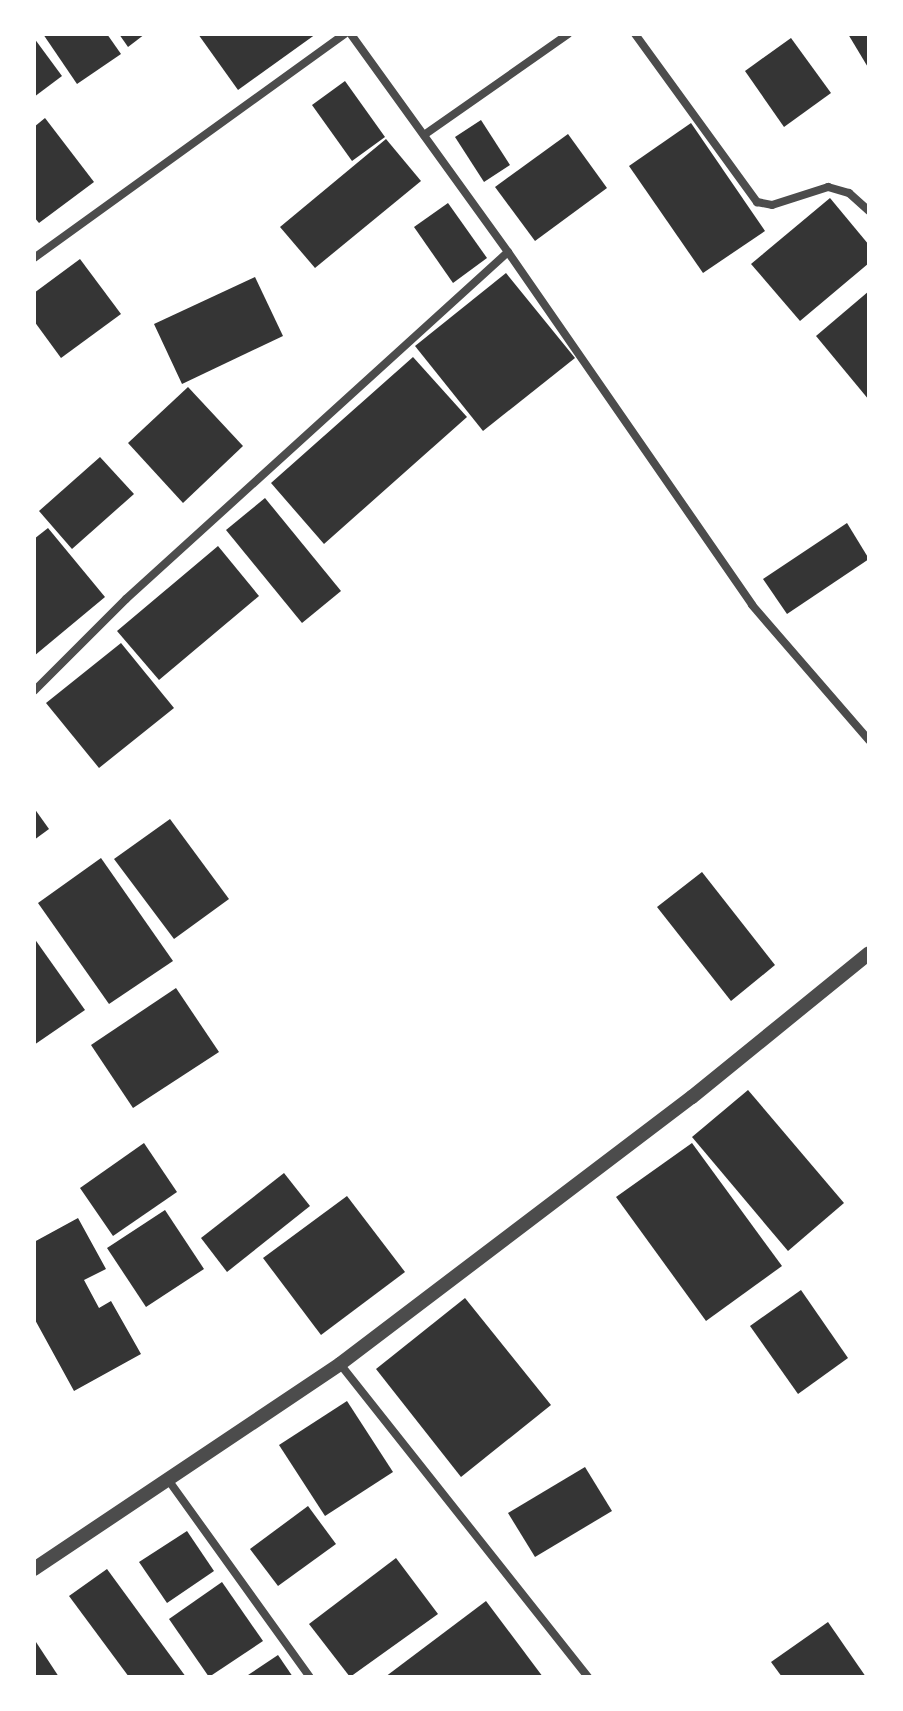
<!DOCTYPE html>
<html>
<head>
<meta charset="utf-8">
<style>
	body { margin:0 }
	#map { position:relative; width:903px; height:1711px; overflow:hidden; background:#fff; font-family:Arial,sans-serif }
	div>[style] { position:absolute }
	.building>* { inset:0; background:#353535 }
	.minor>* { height:8px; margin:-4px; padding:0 4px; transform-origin:4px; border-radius:4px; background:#4c4c4c }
	.tertiary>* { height:14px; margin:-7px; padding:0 7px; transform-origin:7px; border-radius:7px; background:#4c4c4c }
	span { translate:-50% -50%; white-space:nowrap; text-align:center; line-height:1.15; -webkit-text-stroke:8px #fff; paint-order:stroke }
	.frame { position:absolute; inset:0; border:36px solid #fff; pointer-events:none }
</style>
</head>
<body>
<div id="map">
	<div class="building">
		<div style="clip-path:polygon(43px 34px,107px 34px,121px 54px,77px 84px)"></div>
		<div style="clip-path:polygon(119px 34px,145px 34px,128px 47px)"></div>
		<div style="clip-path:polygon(198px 34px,316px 34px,238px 90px)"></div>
		<div style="clip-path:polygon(848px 34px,869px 34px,869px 69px)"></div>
		<div style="clip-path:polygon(34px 38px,62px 76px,34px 97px)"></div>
		<div style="clip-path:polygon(791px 38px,831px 93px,784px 127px,745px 71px)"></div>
		<div style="clip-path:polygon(345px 81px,385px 137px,352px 161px,312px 105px)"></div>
		<div style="clip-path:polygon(45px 118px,94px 182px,39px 223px,34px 217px,34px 127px)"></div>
		<div style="clip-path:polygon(481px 120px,510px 165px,484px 182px,455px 137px)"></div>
		<div style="clip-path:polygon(691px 123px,765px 231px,703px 273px,629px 166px)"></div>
		<div style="clip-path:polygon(568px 134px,607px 188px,535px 241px,495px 187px)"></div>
		<div style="clip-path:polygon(386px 139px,421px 181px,315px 268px,280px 227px)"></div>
		<div style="clip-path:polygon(830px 198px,869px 245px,869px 263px,800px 321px,751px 264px)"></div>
		<div style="clip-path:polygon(448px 203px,487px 258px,453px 283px,414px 227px)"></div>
		<div style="clip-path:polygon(80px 259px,121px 314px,61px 358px,34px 321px,34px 293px)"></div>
		<div style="clip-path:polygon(506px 273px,575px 358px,483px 431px,415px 346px)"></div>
		<div style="clip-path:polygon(255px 277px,283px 336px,182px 384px,154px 324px)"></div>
		<div style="clip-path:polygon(869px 291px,869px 400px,816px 336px)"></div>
		<div style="clip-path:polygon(413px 357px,467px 417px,324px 544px,271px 483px)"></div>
		<div style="clip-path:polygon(188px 387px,243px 446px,183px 503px,128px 443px)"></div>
		<div style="clip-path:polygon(100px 457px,134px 494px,72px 549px,39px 511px)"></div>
		<div style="clip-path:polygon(265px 498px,341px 591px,302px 623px,226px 530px)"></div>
		<div style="clip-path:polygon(847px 523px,869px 559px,787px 614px,763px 579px)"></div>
		<div style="clip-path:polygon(48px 528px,105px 597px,34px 656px,34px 539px)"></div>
		<div style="clip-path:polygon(218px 546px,259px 596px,159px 680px,117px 631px)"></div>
		<div style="clip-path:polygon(121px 643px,174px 708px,99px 768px,46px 703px)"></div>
		<div style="clip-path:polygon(34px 808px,49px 829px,34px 840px)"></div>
		<div style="clip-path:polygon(170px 819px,229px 899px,174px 939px,114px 859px)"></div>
		<div style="clip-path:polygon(101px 858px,173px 961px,109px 1004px,38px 903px)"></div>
		<div style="clip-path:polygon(702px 872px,775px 965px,731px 1001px,657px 907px)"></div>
		<div style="clip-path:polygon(34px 938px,85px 1010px,34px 1045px)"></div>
		<div style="clip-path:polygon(176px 988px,219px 1052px,133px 1108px,91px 1045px)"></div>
		<div style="clip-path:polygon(748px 1090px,844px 1203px,788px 1251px,692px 1137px)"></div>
		<div style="clip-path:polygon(144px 1143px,177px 1192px,113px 1236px,80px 1188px)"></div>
		<div style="clip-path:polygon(692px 1143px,782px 1266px,706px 1321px,616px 1197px)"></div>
		<div style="clip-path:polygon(284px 1173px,310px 1206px,227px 1272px,201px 1238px)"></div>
		<div style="clip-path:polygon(347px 1196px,405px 1272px,321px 1335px,263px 1258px)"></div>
		<div style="clip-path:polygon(165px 1210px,204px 1269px,146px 1307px,107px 1248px)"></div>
		<div style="clip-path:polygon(78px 1218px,106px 1269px,84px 1280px,99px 1308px,111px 1301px,141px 1354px,74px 1391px,34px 1318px,34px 1242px)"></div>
		<div style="clip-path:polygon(801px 1290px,848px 1358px,798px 1394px,750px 1326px)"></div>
		<div style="clip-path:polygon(465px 1298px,551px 1405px,461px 1477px,376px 1369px)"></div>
		<div style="clip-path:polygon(347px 1401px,393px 1472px,325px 1516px,279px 1445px)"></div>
		<div style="clip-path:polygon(585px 1467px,612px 1511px,535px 1557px,508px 1513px)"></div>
		<div style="clip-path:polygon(308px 1506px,336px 1544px,278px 1586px,250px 1549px)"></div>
		<div style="clip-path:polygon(187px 1531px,214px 1571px,167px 1603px,139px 1562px)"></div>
		<div style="clip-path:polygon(396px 1558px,438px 1614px,350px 1677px,309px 1624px)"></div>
		<div style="clip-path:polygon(107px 1569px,186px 1677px,129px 1677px,69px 1596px)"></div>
		<div style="clip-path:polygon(222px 1582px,263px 1641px,209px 1677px,169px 1619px)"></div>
		<div style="clip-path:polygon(486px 1601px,543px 1677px,385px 1677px)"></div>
		<div style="clip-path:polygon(828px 1622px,866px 1677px,782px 1677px,771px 1662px)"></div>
		<div style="clip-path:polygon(34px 1639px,59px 1677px,34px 1677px)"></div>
		<div style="clip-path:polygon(278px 1655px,293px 1677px,245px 1677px)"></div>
	</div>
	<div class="minor">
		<div style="left:635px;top:34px;width:208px;rotate:54deg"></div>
		<div style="left:757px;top:202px;width:15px;rotate:11deg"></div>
		<div style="left:772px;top:205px;width:59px;rotate:-17.8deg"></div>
		<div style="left:828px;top:187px;width:22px;rotate:16deg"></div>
		<div style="left:849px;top:193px;width:27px;rotate:42deg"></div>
		<div style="left:424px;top:135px;width:176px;rotate:-35deg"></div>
		<div style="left:508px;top:252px;width:429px;rotate:55.3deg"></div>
		<div style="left:752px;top:605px;width:179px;rotate:49.1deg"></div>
		<div style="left:34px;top:258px;width:383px;rotate:-35.8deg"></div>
		<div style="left:34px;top:691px;width:130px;rotate:-45deg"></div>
		<div style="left:126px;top:599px;width:516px;rotate:-42.25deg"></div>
		<div style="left:508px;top:252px;width:269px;rotate:-125.8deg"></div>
		<div style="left:340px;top:1364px;width:399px;rotate:51.6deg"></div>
		<div style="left:169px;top:1481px;width:241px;rotate:54.3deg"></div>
	</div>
	<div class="tertiary">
		<div style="left:34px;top:1569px;width:368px;rotate:-33.8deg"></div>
		<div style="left:340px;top:1364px;width:442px;rotate:-37.2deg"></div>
		<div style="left:692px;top:1097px;width:228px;rotate:-39.1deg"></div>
	</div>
	<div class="frame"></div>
</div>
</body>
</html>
